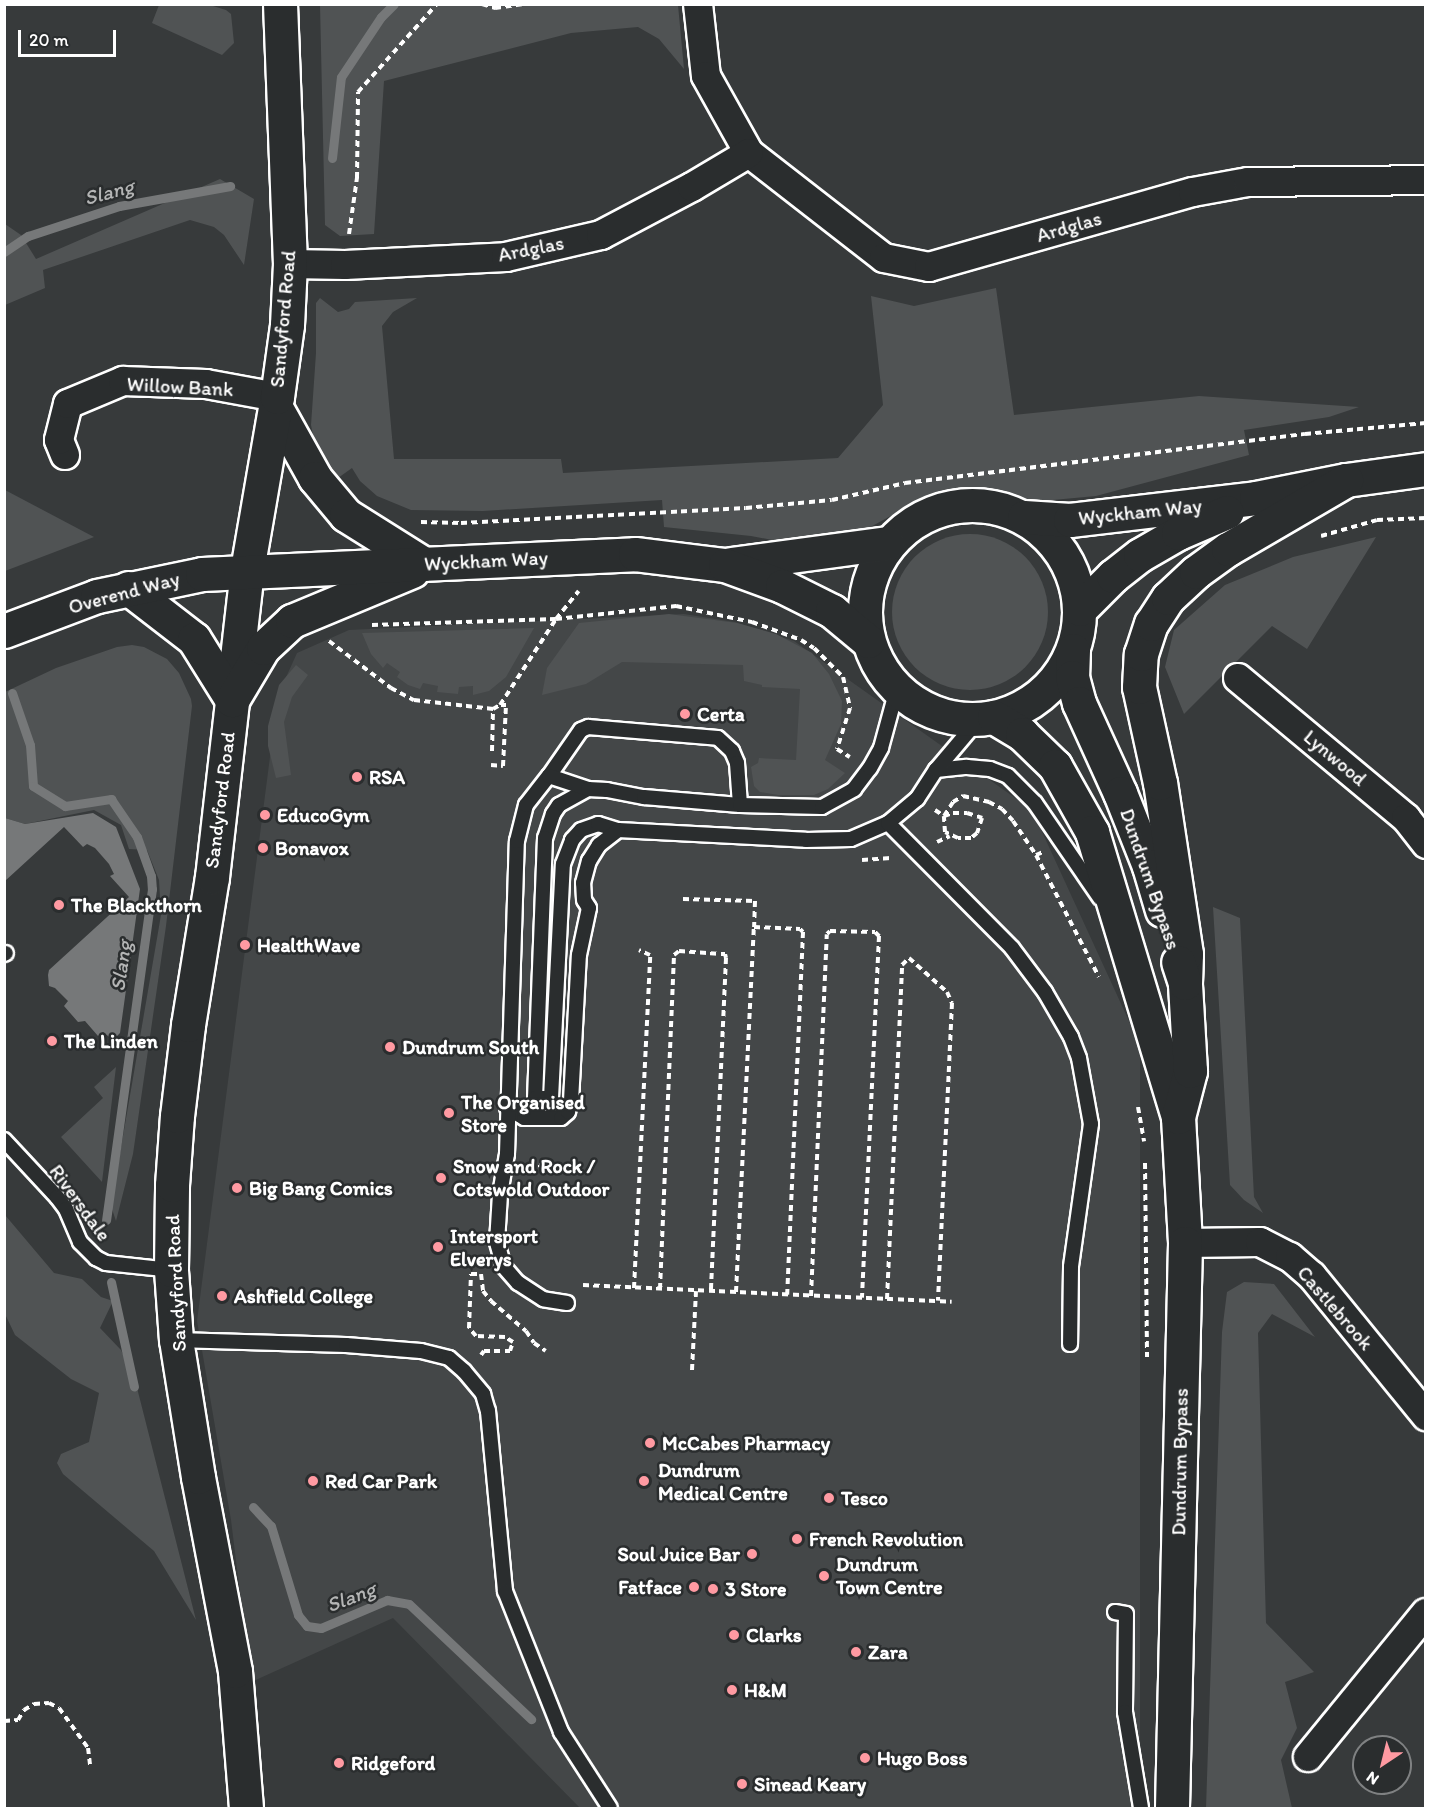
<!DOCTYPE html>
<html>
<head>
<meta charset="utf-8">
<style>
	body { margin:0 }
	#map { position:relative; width:1430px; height:1813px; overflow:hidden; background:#373a3b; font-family:Itim,sans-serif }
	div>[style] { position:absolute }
	.built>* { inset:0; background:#444748 }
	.green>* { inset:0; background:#505354 }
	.round { border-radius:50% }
	.water>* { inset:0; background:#767879 }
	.stream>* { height:9px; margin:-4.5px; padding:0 4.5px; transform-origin:4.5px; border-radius:4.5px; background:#767879 }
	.path>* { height:4px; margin-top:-2px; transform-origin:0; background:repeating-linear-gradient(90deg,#fff 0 6px,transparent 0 10.5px) }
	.roads { filter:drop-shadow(2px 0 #fff) drop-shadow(-2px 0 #fff) drop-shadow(0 2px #fff) drop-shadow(0 -2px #fff) }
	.service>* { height:14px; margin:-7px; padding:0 7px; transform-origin:7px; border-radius:7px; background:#2a2d2e }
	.minor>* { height:28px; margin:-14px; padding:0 14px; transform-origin:14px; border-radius:14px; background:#2a2d2e }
	.tertiary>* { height:33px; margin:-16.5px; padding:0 16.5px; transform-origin:16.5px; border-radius:16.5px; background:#2a2d2e }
	.secondary>* { height:33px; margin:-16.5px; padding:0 16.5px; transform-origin:16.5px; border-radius:16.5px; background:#2a2d2e }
	.secondary>.ring { margin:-16.5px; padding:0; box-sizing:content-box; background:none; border:33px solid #2a2d2e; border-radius:50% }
	.dots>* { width:16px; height:16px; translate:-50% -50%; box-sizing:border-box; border:3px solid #2a2d2e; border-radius:50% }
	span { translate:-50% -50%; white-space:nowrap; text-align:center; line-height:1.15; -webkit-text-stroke:5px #2a2d2e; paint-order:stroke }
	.street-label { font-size:20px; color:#fff }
	.poi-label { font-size:20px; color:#fff; font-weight:700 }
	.left { translate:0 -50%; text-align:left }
	.right { translate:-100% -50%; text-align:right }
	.water-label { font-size:21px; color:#b4b5b5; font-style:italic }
	.frame { position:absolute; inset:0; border:6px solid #fff; pointer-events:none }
	.north { position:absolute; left:1352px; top:1735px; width:60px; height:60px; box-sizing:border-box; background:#2a2d2e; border:2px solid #7f8182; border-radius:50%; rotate:215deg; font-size:16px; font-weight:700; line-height:24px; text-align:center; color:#fff }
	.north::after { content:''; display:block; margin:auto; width:21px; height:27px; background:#ff9aa2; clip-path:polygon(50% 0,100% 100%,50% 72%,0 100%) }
	.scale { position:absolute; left:18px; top:30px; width:98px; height:27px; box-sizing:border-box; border:3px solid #fff; border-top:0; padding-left:8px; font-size:18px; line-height:21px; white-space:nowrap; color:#fff; -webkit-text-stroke:4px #2a2d2e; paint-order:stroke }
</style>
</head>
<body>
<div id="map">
	<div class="built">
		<div style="clip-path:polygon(684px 614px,735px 622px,794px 641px,1032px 810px,1140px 1045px,1140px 1808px,580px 1808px,393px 1618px,251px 1682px,231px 1520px,197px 1321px,278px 695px,297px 653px,349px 630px)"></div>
	</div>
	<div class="green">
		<div style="clip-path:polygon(159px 5px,213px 6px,226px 10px,231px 14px,234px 43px,222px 55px,152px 23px)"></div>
		<div style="clip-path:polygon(320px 5px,678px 5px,684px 69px,659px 39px,638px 27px,571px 33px,384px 81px,374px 234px,340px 236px,325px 225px)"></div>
		<div style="clip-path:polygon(220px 179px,254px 199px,244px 265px,224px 235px,214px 227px,190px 220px,43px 270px,45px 288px,5px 305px,5px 224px,21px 235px,36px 259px)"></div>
		<div style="clip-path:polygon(996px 288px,1014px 415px,1199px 396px,1359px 407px,1329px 417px,1244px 430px,1249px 455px,1096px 496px,1031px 502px,988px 493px,942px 492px,922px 499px,863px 531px,778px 541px,751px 536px,664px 527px,662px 500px,483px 511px,411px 510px,377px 496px,360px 481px,352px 468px,331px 483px,315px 445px,311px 425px,316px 353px,316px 303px,320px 298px,338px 312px,349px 309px,355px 302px,417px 298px,393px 312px,382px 326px,394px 459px,561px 459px,563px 473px,838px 458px,883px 405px,871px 296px,914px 306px)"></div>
		<div style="clip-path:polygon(5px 490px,94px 537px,5px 571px)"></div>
		<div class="round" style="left:892px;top:534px;width:156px;height:156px"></div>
		<div style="clip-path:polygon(1376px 537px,1307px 649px,1272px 626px,1184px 714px,1165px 667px,1174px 630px,1225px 585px,1293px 557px)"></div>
		<div style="clip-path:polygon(669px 614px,737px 623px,776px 634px,812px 653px,829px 674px,842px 701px,841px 724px,825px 760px,845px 773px,828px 789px,814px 795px,778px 795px,760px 792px,754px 786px,751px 767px,758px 763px,759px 758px,796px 760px,800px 689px,762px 687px,762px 685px,744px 681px,743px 665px,622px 662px,586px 684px,542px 695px,547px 668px,579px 623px)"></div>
		<div style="clip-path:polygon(534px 628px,506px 677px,489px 691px,473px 695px,473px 686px,459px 687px,458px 694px,437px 692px,438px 686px,423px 683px,420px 689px,408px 685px,397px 677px,400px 672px,387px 663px,383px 668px,371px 654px,362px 633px)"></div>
		<div style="clip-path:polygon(132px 645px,144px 647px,167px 659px,179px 673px,191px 699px,192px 706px,166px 926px,133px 1154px,116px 1221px,111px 1206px,161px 915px,159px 880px,147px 850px,129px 849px,121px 825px,94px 810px,25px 824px,5px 818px,5px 692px,56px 668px,117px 647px)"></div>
		<div style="clip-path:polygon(296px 665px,308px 675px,292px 697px,284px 722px,291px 775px,276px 778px,268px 746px,268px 726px,279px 685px)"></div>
		<div style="clip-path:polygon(1213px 907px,1240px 918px,1254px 1197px,1263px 1213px,1244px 1200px,1230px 1185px)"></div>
		<div style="clip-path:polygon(116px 1067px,102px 1182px,61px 1137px,103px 1098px,94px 1087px)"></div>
		<div style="clip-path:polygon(5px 1215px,54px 1273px,82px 1279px,101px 1297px,113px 1301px,100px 1328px,121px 1350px,134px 1376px,196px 1620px,154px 1551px,63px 1474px,57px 1463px,61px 1454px,89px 1442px,99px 1393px,71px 1379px,15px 1335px,5px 1314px)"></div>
		<div style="clip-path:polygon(1244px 1282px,1274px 1284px,1315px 1337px,1272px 1314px,1258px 1333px,1266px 1623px,1314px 1672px,1285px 1682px,1297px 1728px,1281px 1760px,1292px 1808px,1206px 1808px,1222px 1332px,1227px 1292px)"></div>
	</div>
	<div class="water">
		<div style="clip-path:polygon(93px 813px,116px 827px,140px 889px,120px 1033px,113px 1040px,103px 1032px,98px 1036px,85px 1021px,78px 1022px,64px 1006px,68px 1001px,55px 988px,49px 986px,48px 975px,49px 970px,129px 897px,110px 876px,114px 874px,109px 864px,95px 848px,87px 844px,83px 847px,64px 827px,5px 881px,5px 818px,25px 824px)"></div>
	</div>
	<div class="stream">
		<div style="left:332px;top:158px;width:81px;rotate:-83.7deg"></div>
		<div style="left:341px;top:77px;width:72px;rotate:-56.3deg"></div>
		<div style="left:381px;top:17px;width:18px;rotate:-45deg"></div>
		<div style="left:4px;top:252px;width:29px;rotate:-34deg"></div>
		<div style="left:28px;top:236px;width:96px;rotate:-18.2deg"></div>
		<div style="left:119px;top:206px;width:113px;rotate:-10.2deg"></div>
		<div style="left:12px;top:693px;width:55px;rotate:70.9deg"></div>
		<div style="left:30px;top:745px;width:41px;rotate:85.8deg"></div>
		<div style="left:33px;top:786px;width:38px;rotate:32deg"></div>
		<div style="left:65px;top:806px;width:47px;rotate:-8.7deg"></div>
		<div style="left:111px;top:799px;width:46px;rotate:55.6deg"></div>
		<div style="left:137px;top:837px;width:41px;rotate:70.3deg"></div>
		<div style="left:151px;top:876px;width:13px;rotate:86deg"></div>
		<div style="left:152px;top:889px;width:334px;rotate:97.9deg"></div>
		<div style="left:111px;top:1282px;width:107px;rotate:77.6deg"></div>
		<div style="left:253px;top:1507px;width:26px;rotate:47deg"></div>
		<div style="left:271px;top:1526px;width:93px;rotate:73.1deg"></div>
		<div style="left:298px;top:1615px;width:14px;rotate:51deg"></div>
		<div style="left:307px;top:1626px;width:14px;rotate:8deg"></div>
		<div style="left:321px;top:1628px;width:72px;rotate:-23deg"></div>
		<div style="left:387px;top:1600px;width:22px;rotate:10deg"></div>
		<div style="left:409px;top:1604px;width:168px;rotate:43.3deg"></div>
	</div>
	<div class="path">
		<div style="left:482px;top:4px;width:14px;rotate:17deg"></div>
		<div style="left:495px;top:8px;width:27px;rotate:-8deg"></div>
		<div style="left:349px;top:234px;width:57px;rotate:-81.9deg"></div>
		<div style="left:357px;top:178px;width:86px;rotate:-89.3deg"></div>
		<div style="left:358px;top:92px;width:118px;rotate:-48.1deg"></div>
		<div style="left:421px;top:522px;width:40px;rotate:1.4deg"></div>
		<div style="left:461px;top:523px;width:285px;rotate:-3deg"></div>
		<div style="left:746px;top:508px;width:86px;rotate:-5.3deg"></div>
		<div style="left:832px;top:500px;width:75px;rotate:-13.1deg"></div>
		<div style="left:905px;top:483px;width:403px;rotate:-7deg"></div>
		<div style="left:1305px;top:434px;width:121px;rotate:-5.2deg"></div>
		<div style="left:1321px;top:536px;width:58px;rotate:-15.9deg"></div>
		<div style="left:1377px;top:520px;width:49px;rotate:-2.3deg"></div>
		<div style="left:372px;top:625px;width:184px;rotate:-1.9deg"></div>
		<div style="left:556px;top:619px;width:36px;rotate:-51deg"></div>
		<div style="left:329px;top:641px;width:78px;rotate:37.2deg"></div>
		<div style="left:391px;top:688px;width:26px;rotate:28deg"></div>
		<div style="left:414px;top:700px;width:80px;rotate:6.5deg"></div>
		<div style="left:493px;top:709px;width:8px;rotate:-30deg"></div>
		<div style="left:500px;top:705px;width:103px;rotate:-56.9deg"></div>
		<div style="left:556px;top:619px;width:121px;rotate:-6.2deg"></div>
		<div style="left:676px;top:606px;width:78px;rotate:11.9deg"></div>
		<div style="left:752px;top:622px;width:52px;rotate:20.2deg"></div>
		<div style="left:801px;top:640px;width:15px;rotate:32deg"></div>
		<div style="left:814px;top:648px;width:41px;rotate:45deg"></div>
		<div style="left:843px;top:677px;width:32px;rotate:77deg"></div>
		<div style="left:850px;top:708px;width:43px;rotate:107.6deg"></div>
		<div style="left:837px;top:749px;width:15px;rotate:32deg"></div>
		<div style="left:492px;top:751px;width:42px;rotate:-88.6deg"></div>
		<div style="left:491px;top:765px;width:12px;rotate:5deg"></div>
		<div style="left:503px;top:766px;width:61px;rotate:-87.2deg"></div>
		<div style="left:506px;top:705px;width:5px;rotate:180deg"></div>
		<div style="left:935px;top:810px;width:11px;rotate:34deg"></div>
		<div style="left:944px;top:816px;width:17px;rotate:-57deg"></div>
		<div style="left:953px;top:802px;width:12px;rotate:-31deg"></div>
		<div style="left:963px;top:796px;width:27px;rotate:13deg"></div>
		<div style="left:989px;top:802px;width:15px;rotate:28deg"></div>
		<div style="left:1002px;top:809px;width:16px;rotate:47deg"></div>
		<div style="left:1013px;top:821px;width:41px;rotate:55.9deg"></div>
		<div style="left:1036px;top:855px;width:8px;rotate:-23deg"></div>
		<div style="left:953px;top:813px;width:14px"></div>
		<div style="left:967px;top:813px;width:16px;rotate:18deg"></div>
		<div style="left:982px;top:818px;width:16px;rotate:108deg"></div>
		<div style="left:977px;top:833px;width:8px;rotate:140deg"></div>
		<div style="left:971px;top:838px;width:13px;rotate:180deg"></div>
		<div style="left:958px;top:838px;width:14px;rotate:-155deg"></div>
		<div style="left:945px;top:832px;width:16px;rotate:-94deg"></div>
		<div style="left:944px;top:816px;width:9px;rotate:-18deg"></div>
		<div style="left:937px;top:842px;width:14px;rotate:-25deg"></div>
		<div style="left:1036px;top:855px;width:137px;rotate:62.7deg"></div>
		<div style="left:862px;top:860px;width:29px;rotate:-4deg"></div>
		<div style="left:683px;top:899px;width:72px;rotate:1.6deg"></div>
		<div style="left:755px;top:901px;width:26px;rotate:92deg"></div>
		<div style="left:754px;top:927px;width:46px;rotate:2.5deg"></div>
		<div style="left:800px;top:929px;width:4px;rotate:45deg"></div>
		<div style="left:803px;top:932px;width:363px;rotate:92.5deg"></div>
		<div style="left:1138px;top:1107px;width:35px;rotate:80deg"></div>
		<div style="left:1145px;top:1163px;width:194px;rotate:89.4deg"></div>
		<div style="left:528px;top:1165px;width:53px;rotate:1.1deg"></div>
		<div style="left:583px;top:1285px;width:369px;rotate:2.6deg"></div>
		<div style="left:634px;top:1288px;width:333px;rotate:-87.2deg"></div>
		<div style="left:650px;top:955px;width:12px;rotate:-156deg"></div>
		<div style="left:660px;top:1289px;width:334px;rotate:-87.6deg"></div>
		<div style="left:674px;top:955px;width:6px;rotate:-39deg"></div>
		<div style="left:679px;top:951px;width:42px;rotate:4.1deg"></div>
		<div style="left:721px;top:954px;width:4px"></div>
		<div style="left:725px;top:954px;width:4px;rotate:76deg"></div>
		<div style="left:726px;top:958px;width:333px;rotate:92.6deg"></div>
		<div style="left:736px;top:1292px;width:365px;rotate:-87.2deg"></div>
		<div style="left:811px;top:1296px;width:362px;rotate:-87.5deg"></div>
		<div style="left:827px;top:934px;width:4px;rotate:-45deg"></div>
		<div style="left:830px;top:931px;width:45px;rotate:1.3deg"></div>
		<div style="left:875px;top:932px;width:6px;rotate:45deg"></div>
		<div style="left:879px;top:936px;width:362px;rotate:92.7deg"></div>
		<div style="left:887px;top:1299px;width:334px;rotate:-87.4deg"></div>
		<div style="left:902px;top:965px;width:10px;rotate:-45deg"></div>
		<div style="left:909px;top:958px;width:51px;rotate:41.8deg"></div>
		<div style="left:947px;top:992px;width:12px;rotate:66deg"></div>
		<div style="left:952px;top:1003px;width:298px;rotate:92.7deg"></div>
		<div style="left:481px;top:1355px;width:5px;rotate:-53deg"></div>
		<div style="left:484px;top:1351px;width:26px"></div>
		<div style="left:510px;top:1351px;width:9px;rotate:-72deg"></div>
		<div style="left:513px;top:1342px;width:9px;rotate:-148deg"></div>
		<div style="left:505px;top:1337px;width:29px;rotate:-178deg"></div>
		<div style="left:476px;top:1336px;width:11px;rotate:-131deg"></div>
		<div style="left:469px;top:1328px;width:54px;rotate:-87.9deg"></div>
		<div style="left:471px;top:1274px;width:10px"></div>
		<div style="left:481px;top:1274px;width:17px;rotate:83deg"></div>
		<div style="left:483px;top:1291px;width:13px;rotate:51deg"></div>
		<div style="left:491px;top:1301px;width:46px;rotate:40.6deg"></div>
		<div style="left:526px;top:1331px;width:14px;rotate:56deg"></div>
		<div style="left:534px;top:1343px;width:14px;rotate:34deg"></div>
		<div style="left:692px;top:1370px;width:79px;rotate:-87.1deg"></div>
		<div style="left:4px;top:1721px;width:14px;rotate:-4deg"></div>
		<div style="left:18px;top:1720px;width:12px;rotate:-59deg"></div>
		<div style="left:24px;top:1710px;width:12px;rotate:-31deg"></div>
		<div style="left:34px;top:1704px;width:15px;rotate:-4deg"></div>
		<div style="left:49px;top:1703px;width:11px;rotate:27deg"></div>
		<div style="left:59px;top:1708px;width:49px;rotate:54.1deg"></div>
		<div style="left:88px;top:1748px;width:17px;rotate:83deg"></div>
	</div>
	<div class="roads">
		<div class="service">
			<div style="left:936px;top:770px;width:31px;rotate:-6deg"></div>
			<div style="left:967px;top:767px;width:23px;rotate:5deg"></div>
			<div style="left:990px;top:769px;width:19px;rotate:21deg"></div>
			<div style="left:1008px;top:776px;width:38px;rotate:45deg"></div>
			<div style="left:1035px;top:803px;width:115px;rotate:55.6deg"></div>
			<div style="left:549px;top:776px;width:56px;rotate:-55.2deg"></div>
			<div style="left:581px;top:730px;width:8px;rotate:-23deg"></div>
			<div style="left:588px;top:727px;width:130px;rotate:4.8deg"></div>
			<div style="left:718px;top:738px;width:19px;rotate:43deg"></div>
			<div style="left:732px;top:751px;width:13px;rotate:67deg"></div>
			<div style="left:737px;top:763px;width:42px;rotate:85.9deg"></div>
			<div style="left:588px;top:789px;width:33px;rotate:151deg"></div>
			<div style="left:559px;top:805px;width:11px;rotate:124deg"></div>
			<div style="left:553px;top:814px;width:25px;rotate:108deg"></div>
			<div style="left:545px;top:838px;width:260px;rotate:92.2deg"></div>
			<div style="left:535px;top:1098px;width:16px"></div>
			<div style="left:551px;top:1098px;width:234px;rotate:-87.1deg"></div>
			<div style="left:563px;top:864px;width:26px;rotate:-69deg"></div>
			<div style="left:572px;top:840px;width:13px;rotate:-48deg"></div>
			<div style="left:581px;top:830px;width:18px;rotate:-19deg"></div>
			<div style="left:598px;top:824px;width:21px;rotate:17deg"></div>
			<div style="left:618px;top:830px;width:188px;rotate:3deg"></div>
			<div style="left:806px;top:840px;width:45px;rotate:-1.3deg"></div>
			<div style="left:851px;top:839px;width:40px;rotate:-23.4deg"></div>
			<div style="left:888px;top:823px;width:38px;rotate:-40deg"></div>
			<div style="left:917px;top:799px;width:35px;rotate:-57deg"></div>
			<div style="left:936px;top:770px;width:67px;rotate:-49.9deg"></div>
			<div style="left:888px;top:823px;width:176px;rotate:45.2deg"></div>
			<div style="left:1012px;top:948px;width:55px;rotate:53.1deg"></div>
			<div style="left:1045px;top:992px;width:52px;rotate:60deg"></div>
			<div style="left:1071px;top:1037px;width:22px;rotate:69deg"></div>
			<div style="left:1079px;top:1058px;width:67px;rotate:79.7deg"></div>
			<div style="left:1091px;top:1124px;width:144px;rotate:98deg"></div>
			<div style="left:1071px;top:1267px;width:77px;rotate:90.7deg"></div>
			<div style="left:4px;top:954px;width:2px;rotate:-27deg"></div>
			<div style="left:507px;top:1108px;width:20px;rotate:30deg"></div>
			<div style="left:524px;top:1118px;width:37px"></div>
			<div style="left:561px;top:1118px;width:9px;rotate:-41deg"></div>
			<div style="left:568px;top:1112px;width:11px;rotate:-75deg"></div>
			<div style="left:571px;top:1101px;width:146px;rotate:-86.9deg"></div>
			<div style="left:579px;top:955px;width:48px;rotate:-78deg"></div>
			<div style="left:589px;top:908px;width:9px;rotate:-122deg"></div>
			<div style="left:584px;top:900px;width:17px;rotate:-93deg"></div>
			<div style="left:583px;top:883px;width:23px;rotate:-75deg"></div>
			<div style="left:589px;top:861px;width:19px;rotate:-58deg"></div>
			<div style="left:599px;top:845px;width:24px;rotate:-38deg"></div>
			<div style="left:4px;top:1140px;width:78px;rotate:47.1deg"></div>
			<div style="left:57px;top:1197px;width:15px;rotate:53deg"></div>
			<div style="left:66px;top:1209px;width:36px;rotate:67deg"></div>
			<div style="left:80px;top:1242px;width:23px;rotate:45deg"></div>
			<div style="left:96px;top:1258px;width:11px;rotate:27deg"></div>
			<div style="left:106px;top:1263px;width:65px;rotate:6.1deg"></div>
			<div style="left:567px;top:1303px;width:24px;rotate:-171deg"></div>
			<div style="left:543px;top:1299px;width:30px;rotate:-147deg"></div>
			<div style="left:518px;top:1283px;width:21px;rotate:-131deg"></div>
			<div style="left:504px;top:1267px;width:26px;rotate:-106deg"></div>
			<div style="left:497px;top:1242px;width:48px;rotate:-86.4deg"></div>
			<div style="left:500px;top:1194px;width:41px;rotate:-80.1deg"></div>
			<div style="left:507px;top:1154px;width:313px;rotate:-88.2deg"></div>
			<div style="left:517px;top:841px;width:37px;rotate:-76deg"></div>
			<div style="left:526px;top:805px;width:37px;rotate:-52deg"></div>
			<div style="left:549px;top:776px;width:41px;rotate:18.4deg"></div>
			<div style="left:588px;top:789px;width:19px;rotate:3deg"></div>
			<div style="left:607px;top:790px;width:38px;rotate:11deg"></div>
			<div style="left:644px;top:797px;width:96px;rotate:4.8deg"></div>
			<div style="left:740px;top:805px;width:82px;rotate:1.4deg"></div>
			<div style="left:822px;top:807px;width:37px;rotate:-29deg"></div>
			<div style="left:854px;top:789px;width:26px;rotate:-53deg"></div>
			<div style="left:870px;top:768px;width:23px;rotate:-61deg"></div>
			<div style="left:881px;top:748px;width:61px;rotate:-74.8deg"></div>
			<div style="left:176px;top:1340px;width:170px;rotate:1.7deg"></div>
			<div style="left:346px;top:1345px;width:75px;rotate:4.6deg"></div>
			<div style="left:421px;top:1351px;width:29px;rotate:14deg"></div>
			<div style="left:449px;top:1358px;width:20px;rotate:41deg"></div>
			<div style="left:464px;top:1371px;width:30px;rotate:50deg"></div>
			<div style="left:483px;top:1394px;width:18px;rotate:74deg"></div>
			<div style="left:488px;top:1411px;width:181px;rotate:84.6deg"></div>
			<div style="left:505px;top:1591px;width:152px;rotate:68.3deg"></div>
			<div style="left:561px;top:1732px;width:90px;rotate:57.2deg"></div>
			<div style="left:1115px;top:1612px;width:11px;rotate:10deg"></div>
			<div style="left:1126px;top:1614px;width:98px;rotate:90.6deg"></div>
			<div style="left:1125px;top:1712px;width:97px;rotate:80.5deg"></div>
		</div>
		<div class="minor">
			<div style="left:698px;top:4px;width:72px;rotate:83.7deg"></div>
			<div style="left:706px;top:76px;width:88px;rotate:60.8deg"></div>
			<div style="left:749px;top:153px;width:171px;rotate:37.9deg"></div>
			<div style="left:884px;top:258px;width:46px;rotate:11.3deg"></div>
			<div style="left:929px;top:267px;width:274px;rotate:-15.9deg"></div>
			<div style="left:1193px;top:192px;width:56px;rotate:-10.3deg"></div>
			<div style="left:1248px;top:182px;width:178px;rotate:-0.6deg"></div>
			<div style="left:290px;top:264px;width:55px;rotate:1deg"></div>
			<div style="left:345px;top:265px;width:161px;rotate:-2.8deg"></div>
			<div style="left:506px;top:257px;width:98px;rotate:-13deg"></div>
			<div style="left:601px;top:235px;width:103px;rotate:-27.8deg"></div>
			<div style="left:692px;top:187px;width:66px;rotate:-30.8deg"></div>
			<div style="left:65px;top:455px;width:16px;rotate:-112deg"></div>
			<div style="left:59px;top:440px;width:37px;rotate:-76deg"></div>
			<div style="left:68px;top:404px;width:60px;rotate:-22.7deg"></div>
			<div style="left:123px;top:381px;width:83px;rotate:2.1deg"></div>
			<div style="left:206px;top:384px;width:72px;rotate:10.4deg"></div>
			<div style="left:1238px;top:678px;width:219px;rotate:39.8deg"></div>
			<div style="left:1406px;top:818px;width:33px;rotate:52deg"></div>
			<div style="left:1185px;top:1243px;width:75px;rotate:-0.8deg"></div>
			<div style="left:1260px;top:1242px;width:34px;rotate:27deg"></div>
			<div style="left:1290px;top:1257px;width:29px;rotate:41deg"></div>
			<div style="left:1312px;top:1276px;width:181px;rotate:50.8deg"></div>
			<div style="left:1308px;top:1757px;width:186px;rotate:-50.7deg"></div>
		</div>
		<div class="tertiary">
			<div style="left:246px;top:1808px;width:137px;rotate:-94.6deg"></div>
			<div style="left:235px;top:1671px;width:197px;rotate:-100.8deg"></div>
			<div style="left:198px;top:1477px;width:139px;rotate:-99.1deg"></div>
			<div style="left:176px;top:1340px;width:70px;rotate:-94.1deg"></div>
			<div style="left:171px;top:1270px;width:85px;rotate:-89.3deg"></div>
			<div style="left:172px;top:1185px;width:69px;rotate:-85.9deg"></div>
			<div style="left:177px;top:1116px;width:92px;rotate:-83.1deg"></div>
			<div style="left:188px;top:1025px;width:150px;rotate:-80.8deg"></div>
			<div style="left:212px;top:877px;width:309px;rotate:-83.5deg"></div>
		</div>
		<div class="secondary">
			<div style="left:275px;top:406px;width:82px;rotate:60.9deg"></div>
			<div style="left:315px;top:478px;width:48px;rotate:50deg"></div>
			<div style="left:346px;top:515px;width:92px;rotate:32.1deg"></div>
			<div class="ring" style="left:865px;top:505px;width:181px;height:181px"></div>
			<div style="left:1024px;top:517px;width:46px;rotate:3.7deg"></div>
			<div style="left:1070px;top:520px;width:187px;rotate:-6.7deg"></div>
			<div style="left:1256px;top:498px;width:92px;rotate:-11.3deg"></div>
			<div style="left:1346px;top:480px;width:81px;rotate:-7.8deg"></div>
			<div style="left:732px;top:564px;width:157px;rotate:-7.7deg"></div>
			<div style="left:247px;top:570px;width:176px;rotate:-80.2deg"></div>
			<div style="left:277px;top:397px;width:73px;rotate:-82.1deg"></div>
			<div style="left:287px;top:325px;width:61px;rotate:-87.2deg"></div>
			<div style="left:290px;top:264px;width:260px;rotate:-92.2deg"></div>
			<div style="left:128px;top:588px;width:83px;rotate:37.7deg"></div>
			<div style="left:194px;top:639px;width:72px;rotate:58.1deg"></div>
			<div style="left:232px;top:700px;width:61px;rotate:-59.2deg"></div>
			<div style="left:263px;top:648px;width:40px;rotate:-43deg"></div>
			<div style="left:292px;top:621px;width:130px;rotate:-22.6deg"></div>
			<div style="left:1080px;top:609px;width:47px;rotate:-45deg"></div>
			<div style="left:1113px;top:576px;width:34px;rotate:-38deg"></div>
			<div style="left:1140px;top:555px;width:44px;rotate:-30.1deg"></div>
			<div style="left:1178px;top:533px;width:53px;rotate:-23.2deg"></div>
			<div style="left:4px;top:631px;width:99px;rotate:-20.6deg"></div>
			<div style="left:97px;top:596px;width:107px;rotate:-11.8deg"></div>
			<div style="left:202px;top:574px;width:433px;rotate:-2.6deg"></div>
			<div style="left:635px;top:554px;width:91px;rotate:7deg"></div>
			<div style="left:725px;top:565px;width:61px;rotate:20.2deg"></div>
			<div style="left:782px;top:586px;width:56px;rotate:26.6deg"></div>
			<div style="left:832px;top:611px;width:47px;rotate:39.8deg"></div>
			<div style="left:1073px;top:650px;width:27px;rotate:92deg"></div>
			<div style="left:1072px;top:677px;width:27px;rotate:75deg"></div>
			<div style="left:1079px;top:703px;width:99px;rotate:65.5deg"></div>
			<div style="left:1120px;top:793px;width:79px;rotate:68.3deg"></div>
			<div style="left:1149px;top:866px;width:46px;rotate:73.5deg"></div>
			<div style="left:994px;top:717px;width:33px;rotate:31deg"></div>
			<div style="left:1022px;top:734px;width:46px;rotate:44.1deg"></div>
			<div style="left:1055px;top:766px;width:76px;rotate:60.7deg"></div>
			<div style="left:1092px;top:832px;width:298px;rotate:73.2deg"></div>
			<div style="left:1178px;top:1117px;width:126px;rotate:86.8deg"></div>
			<div style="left:1185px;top:1243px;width:565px;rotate:91.32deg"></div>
			<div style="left:1185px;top:983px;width:29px;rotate:-88deg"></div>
			<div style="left:1186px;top:954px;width:173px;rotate:-98.6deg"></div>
			<div style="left:1160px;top:783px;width:98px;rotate:-102.3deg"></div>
			<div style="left:1139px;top:687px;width:33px;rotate:-87deg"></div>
			<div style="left:1141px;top:654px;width:32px;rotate:-72deg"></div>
			<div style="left:1151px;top:624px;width:31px;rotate:-57deg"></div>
			<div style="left:1168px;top:598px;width:38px;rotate:-43deg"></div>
			<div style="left:1196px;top:572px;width:39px;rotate:-36deg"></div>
			<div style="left:1228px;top:549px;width:137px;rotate:-30.3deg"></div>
			<div style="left:1178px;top:1117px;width:48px;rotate:-75.4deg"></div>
			<div style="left:1190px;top:1071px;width:88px;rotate:-93.3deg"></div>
			<div style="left:1185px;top:983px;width:22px;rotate:-108deg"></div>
		</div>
	</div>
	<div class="dots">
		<div style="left:685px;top:714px;background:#ff9aa2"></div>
		<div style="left:357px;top:777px;background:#ff9aa2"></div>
		<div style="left:265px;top:815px;background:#ff9aa2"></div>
		<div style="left:263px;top:848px;background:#ff9aa2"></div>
		<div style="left:59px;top:905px;background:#ff9aa2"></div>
		<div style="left:245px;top:945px;background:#ff9aa2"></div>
		<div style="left:52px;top:1041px;background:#ff9aa2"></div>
		<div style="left:390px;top:1047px;background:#ff9aa2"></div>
		<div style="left:449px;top:1113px;background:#ff9aa2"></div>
		<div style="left:441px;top:1178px;background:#ff9aa2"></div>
		<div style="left:237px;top:1188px;background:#ff9aa2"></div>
		<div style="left:438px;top:1247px;background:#ff9aa2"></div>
		<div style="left:222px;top:1296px;background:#ff9aa2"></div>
		<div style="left:650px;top:1443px;background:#ff9aa2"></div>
		<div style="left:313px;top:1481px;background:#ff9aa2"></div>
		<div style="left:644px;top:1481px;background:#ff9aa2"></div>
		<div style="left:829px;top:1498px;background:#ff9aa2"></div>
		<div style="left:797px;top:1539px;background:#ff9aa2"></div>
		<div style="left:752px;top:1554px;background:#ff9aa2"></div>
		<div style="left:824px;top:1576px;background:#ff9aa2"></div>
		<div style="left:694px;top:1587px;background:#ff9aa2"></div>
		<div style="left:713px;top:1589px;background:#ff9aa2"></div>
		<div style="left:734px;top:1635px;background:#ff9aa2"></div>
		<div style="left:856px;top:1652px;background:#ff9aa2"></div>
		<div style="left:732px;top:1690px;background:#ff9aa2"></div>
		<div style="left:865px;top:1758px;background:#ff9aa2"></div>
		<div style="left:339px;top:1763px;background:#ff9aa2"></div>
		<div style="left:742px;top:1784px;background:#ff9aa2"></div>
	</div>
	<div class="street-label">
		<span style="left:1069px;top:227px;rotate:-16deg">Ardglas</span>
		<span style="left:531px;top:249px;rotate:-11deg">Ardglas</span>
		<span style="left:283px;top:319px;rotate:-85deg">Sandyford Road</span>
		<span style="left:180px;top:387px;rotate:3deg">Willow Bank</span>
		<span style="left:1140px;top:512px;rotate:-6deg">Wyckham Way</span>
		<span style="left:486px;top:561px;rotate:-3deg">Wyckham Way</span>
		<span style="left:124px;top:593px;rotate:-15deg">Overend Way</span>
		<span style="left:1335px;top:758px;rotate:40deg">Lynwood</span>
		<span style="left:220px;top:800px;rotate:-83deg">Sandyford Road</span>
		<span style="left:1150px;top:879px;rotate:71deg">Dundrum Bypass</span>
		<span style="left:80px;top:1203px;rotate:54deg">Riversdale</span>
		<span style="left:176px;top:1283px;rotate:-93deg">Sandyford Road</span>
		<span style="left:1335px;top:1308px;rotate:49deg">Castlebrook</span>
		<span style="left:1180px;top:1462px;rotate:-89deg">Dundrum Bypass</span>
	</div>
	<div class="poi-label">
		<span class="left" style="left:697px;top:714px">Certa</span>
		<span class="left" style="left:369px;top:777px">RSA</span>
		<span class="left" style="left:277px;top:815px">EducoGym</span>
		<span class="left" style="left:275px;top:848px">Bonavox</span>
		<span class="left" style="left:71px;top:905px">The Blackthorn</span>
		<span class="left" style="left:257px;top:945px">HealthWave</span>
		<span class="left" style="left:64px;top:1041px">The Linden</span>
		<span class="left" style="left:402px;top:1047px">Dundrum South</span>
		<span class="left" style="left:461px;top:1114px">The Organised<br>Store</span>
		<span class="left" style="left:453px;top:1178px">Snow and Rock /<br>Cotswold Outdoor</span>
		<span class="left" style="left:249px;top:1188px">Big Bang Comics</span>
		<span class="left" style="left:450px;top:1248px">Intersport<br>Elverys</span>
		<span class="left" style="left:234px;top:1296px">Ashfield College</span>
		<span class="left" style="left:662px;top:1443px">McCabes Pharmacy</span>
		<span class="left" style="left:658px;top:1482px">Dundrum<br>Medical Centre</span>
		<span class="left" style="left:325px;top:1481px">Red Car Park</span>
		<span class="left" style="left:841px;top:1498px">Tesco</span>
		<span class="left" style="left:809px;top:1539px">French Revolution</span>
		<span class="right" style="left:740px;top:1554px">Soul Juice Bar</span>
		<span class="left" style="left:836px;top:1576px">Dundrum<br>Town Centre</span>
		<span class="right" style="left:682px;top:1587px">Fatface</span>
		<span class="left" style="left:725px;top:1589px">3 Store</span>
		<span class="left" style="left:746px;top:1635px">Clarks</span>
		<span class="left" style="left:868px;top:1652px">Zara</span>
		<span class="left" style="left:744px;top:1690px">H&amp;M</span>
		<span class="left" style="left:877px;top:1758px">Hugo Boss</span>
		<span class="left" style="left:351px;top:1763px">Ridgeford</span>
		<span class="left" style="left:754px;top:1784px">Sinead Keary</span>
	</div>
	<div class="water-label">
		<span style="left:109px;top:192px;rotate:-15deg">Slang</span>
		<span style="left:121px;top:966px;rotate:-82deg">Slang</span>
		<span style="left:351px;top:1597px;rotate:-21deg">Slang</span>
	</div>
	<div class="frame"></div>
	<div class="north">N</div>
	<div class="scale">20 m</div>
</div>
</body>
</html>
